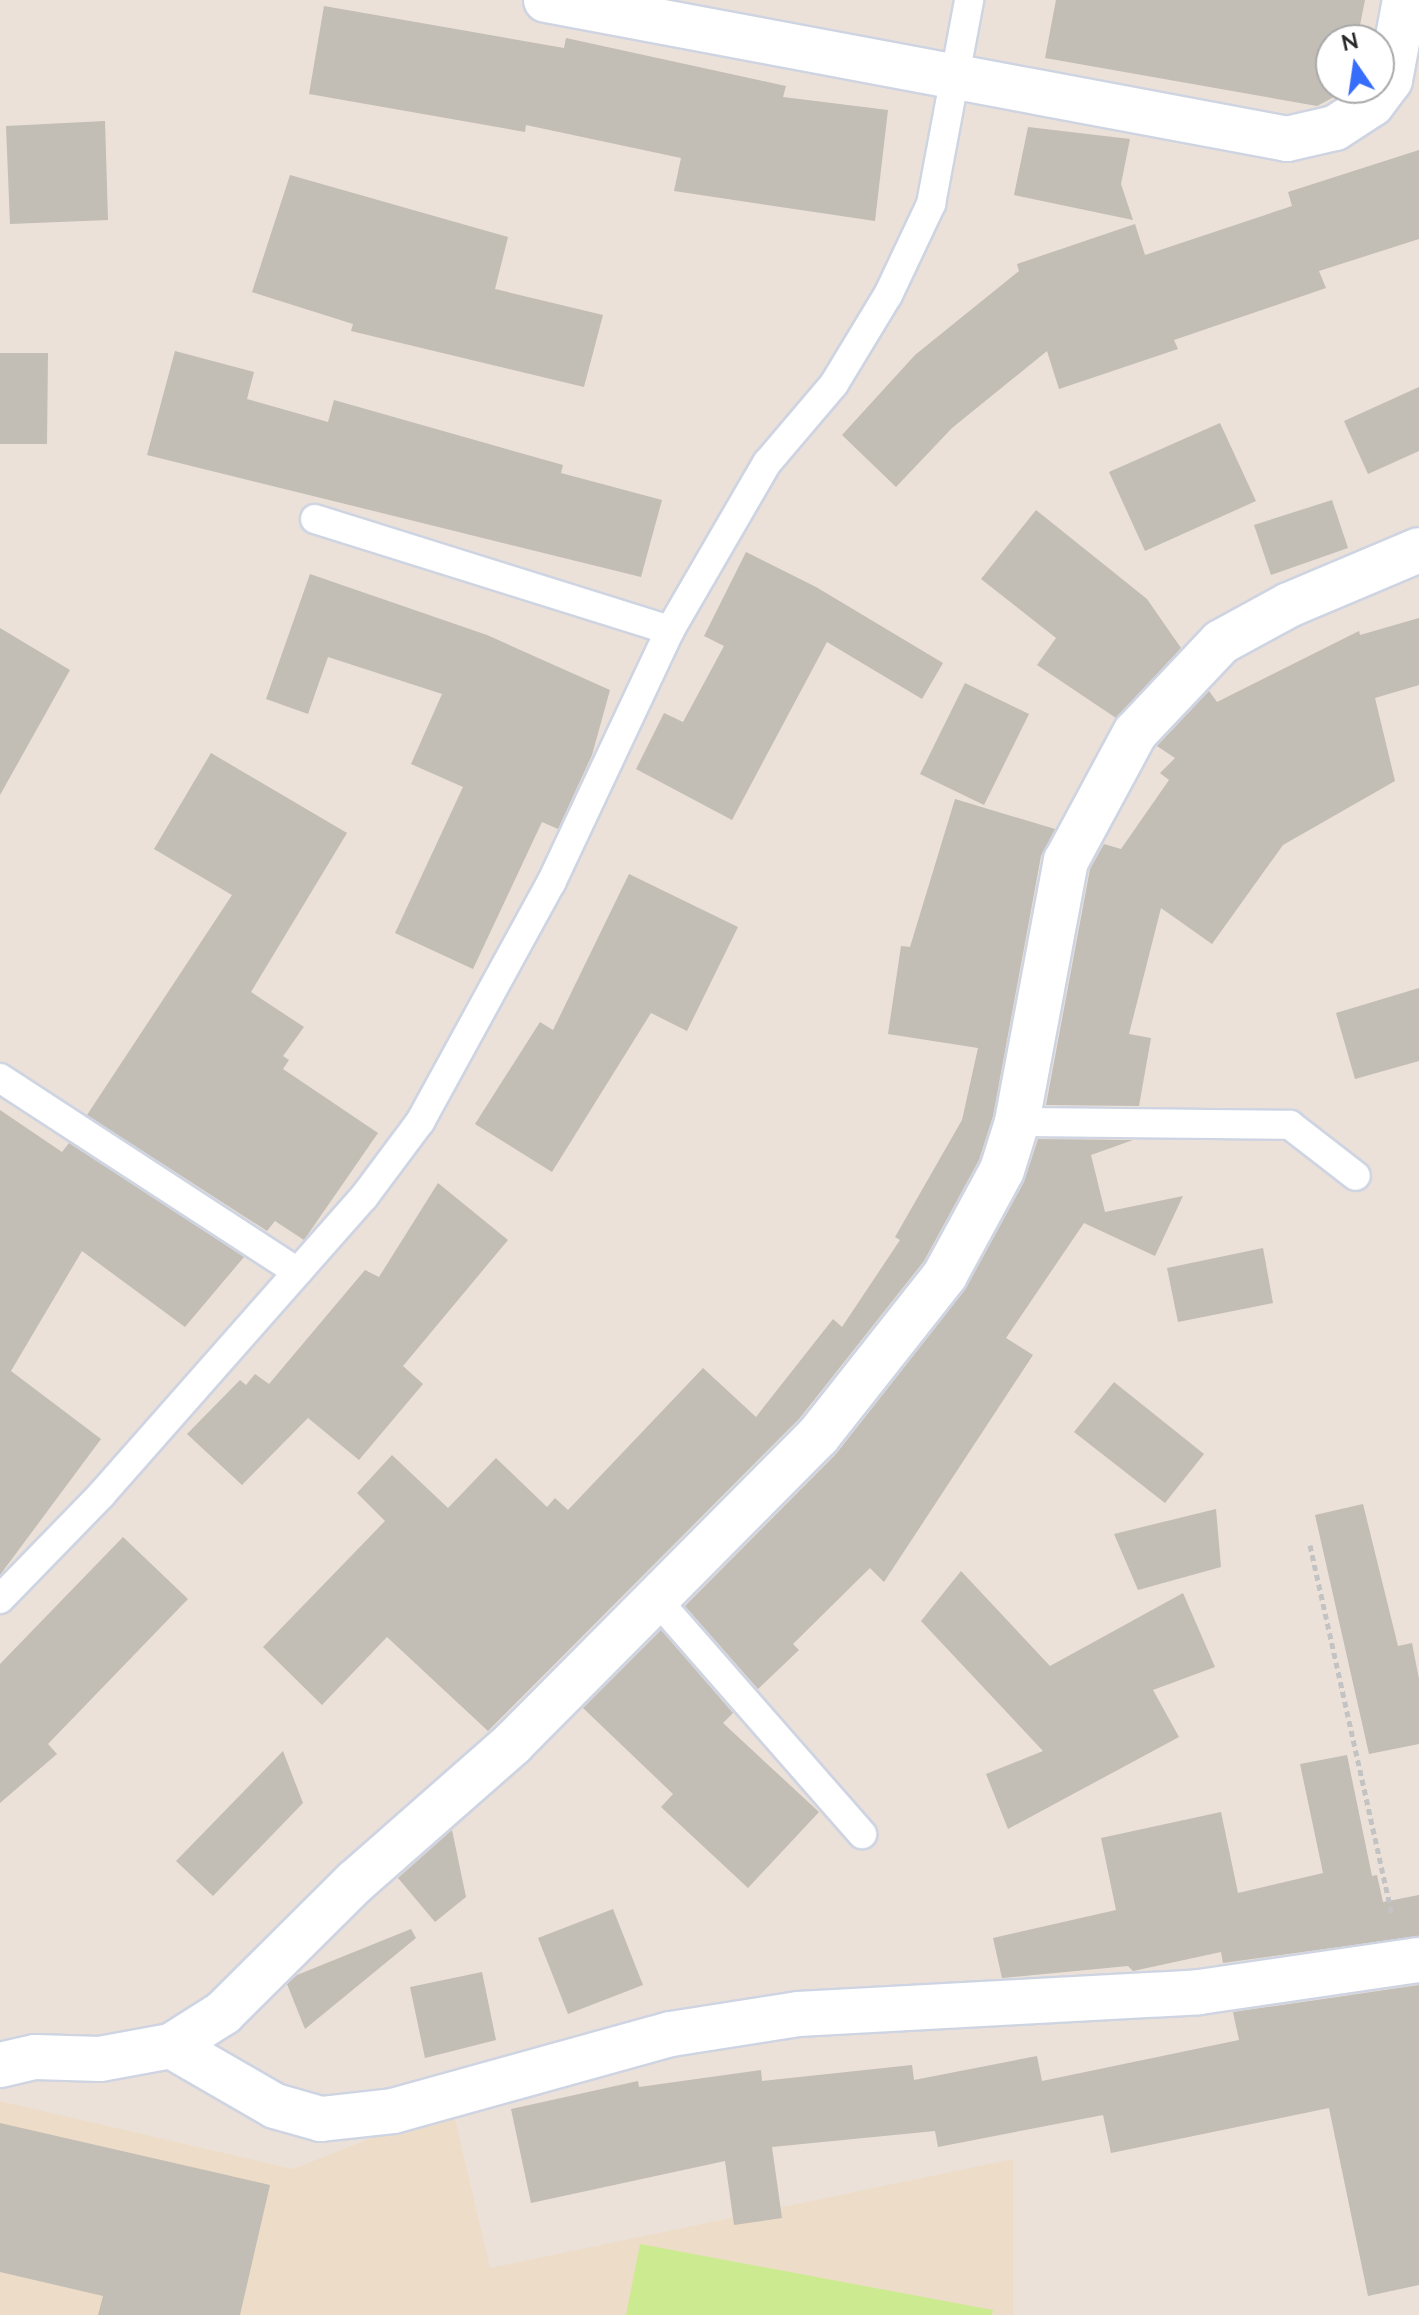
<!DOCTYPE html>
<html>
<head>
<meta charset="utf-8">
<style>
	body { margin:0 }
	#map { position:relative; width:1419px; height:2315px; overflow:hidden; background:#ebe1d9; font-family:"Nunito Sans",sans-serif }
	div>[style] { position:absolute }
	.education>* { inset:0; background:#edddc8 }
	.pitch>* { inset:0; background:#ccea90 }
	.building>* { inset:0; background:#c2bdb5 }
	.path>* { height:5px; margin-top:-2.5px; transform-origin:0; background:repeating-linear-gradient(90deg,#c3c3c3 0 6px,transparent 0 10px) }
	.roads { filter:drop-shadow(2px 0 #ced4e1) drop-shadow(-2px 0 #ced4e1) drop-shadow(0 2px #ced4e1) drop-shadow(0 -2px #ced4e1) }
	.lane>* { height:28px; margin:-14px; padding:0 14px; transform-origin:14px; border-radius:14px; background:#fff }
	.street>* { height:44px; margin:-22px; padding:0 22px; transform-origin:22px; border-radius:22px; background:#fff }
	span { translate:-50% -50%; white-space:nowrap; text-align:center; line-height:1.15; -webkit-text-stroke:7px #fff; paint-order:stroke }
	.north { position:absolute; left:1315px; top:24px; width:80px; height:80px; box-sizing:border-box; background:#fff; border:2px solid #a9a9a9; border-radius:50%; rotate:347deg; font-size:22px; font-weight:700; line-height:32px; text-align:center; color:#282828 }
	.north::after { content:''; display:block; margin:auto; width:28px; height:36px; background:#366dfb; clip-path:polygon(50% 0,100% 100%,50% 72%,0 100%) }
</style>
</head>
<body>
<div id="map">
	<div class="education">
		<div style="clip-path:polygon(0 2101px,293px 2169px,452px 2106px,490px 2268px,1013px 2159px,1013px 2315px,0 2315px)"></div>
	</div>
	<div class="pitch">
		<div style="clip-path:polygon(640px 2244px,993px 2310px,992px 2315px,626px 2315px)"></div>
	</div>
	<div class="building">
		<div style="clip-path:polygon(1056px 0,1365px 0,1357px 40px,1331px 40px,1331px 88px,1347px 90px,1317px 106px,1045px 58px)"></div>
		<div style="clip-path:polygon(324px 6px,564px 48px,566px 38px,786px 86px,783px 97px,888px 110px,875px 221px,674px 191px,681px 158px,526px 125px,525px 132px,309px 94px)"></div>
		<div style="clip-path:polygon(105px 121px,108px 220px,10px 224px,6px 126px)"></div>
		<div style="clip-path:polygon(1028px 127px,1130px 139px,1121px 184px,1133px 220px,1014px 195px)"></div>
		<div style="clip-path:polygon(1419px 150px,1419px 239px,1319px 271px,1326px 288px,1174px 340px,1178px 349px,1059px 389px,1047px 351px,952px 428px,896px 487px,842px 435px,915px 355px,1019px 271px,1017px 264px,1135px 224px,1145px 255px,1292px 206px,1288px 192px)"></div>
		<div style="clip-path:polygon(290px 175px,508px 237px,495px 289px,603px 315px,584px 387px,351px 331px,353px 324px,252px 292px)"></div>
		<div style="clip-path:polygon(175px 351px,254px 372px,247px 399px,328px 422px,334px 400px,563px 465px,561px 473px,662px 500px,641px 577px,147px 455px)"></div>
		<div style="clip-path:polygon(0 353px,48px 353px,47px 444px,0 444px)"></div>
		<div style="clip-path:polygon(1419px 387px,1419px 451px,1368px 474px,1344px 421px)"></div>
		<div style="clip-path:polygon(1220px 423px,1256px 501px,1145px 551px,1109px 472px)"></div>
		<div style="clip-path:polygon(1332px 500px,1348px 548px,1271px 575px,1254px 525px)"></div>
		<div style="clip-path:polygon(1036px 510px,1147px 599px,1181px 648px,1116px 718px,1037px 665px,1056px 638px,981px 579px)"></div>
		<div style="clip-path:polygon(746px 552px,816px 587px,943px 663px,922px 699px,827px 642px,732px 820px,636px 769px,664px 713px,683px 722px,724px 646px,704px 636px)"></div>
		<div style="clip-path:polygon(310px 574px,487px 635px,610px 690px,592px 755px,558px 829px,542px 822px,473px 969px,395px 933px,463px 787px,411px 764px,442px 694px,328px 657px,308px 714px,266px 699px)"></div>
		<div style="clip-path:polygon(1419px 618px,1419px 685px,1375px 698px,1395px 781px,1283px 845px,1212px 944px,1161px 908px,1129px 1034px,1151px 1038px,1139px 1106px,1046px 1105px,1090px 869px,1104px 844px,1121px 849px,1169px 780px,1160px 773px,1175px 758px,1157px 746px,1209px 691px,1217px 702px,1359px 631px,1360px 635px)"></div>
		<div style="clip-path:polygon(0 628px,70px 670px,0 795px)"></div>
		<div style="clip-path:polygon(965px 683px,1029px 714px,984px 805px,920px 774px)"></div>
		<div style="clip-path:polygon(211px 753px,347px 833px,251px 992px,304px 1027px,283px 1056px,289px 1060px,283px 1069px,378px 1133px,304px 1240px,275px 1221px,267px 1231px,87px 1115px,232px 895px,154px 849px)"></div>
		<div style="clip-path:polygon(955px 799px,1055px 829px,1041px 856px,993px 1116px,979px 1160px,924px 1261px,799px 1419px,488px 1731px,387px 1637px,322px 1705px,263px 1647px,385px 1521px,357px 1493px,392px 1455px,448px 1508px,496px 1458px,547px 1507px,555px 1498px,568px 1510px,703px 1368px,756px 1417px,833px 1319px,842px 1327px,900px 1240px,895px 1237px,962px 1120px,978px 1048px,888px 1034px,901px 946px,910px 947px)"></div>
		<div style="clip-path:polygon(629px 874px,738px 927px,687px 1031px,651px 1013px,552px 1172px,475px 1124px,540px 1022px,553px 1030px)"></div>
		<div style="clip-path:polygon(1419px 988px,1419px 1061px,1355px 1079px,1336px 1013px)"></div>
		<div style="clip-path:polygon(0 1110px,62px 1152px,69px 1143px,244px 1257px,185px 1327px,82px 1251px,11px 1371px,101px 1439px,0 1575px)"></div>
		<div style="clip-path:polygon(1038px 1139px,1133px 1140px,1091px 1155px,1105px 1212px,1183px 1196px,1155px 1256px,1084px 1223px,1006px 1338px,1033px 1355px,884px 1582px,870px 1568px,793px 1644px,799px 1650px,758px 1689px,685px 1606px,836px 1454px,965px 1290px,1024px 1182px)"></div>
		<div style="clip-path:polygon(438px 1183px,508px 1240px,403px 1366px,423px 1384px,359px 1460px,308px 1418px,242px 1485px,187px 1434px,240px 1380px,246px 1385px,255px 1374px,269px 1384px,365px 1270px,379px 1277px)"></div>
		<div style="clip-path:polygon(1263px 1248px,1273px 1303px,1178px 1322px,1167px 1268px)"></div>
		<div style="clip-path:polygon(1114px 1382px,1204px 1454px,1165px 1503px,1074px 1432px)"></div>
		<div style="clip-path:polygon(1363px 1504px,1398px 1646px,1412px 1643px,1419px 1679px,1419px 1744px,1369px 1754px,1315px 1515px)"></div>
		<div style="clip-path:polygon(1216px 1509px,1221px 1567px,1138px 1590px,1114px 1534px)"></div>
		<div style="clip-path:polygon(123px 1537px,188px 1599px,48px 1744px,57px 1754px,0 1803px,0 1664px)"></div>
		<div style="clip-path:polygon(961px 1571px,1050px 1666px,1183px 1593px,1215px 1667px,1153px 1690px,1179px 1737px,1008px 1829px,986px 1774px,1043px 1751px,921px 1621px)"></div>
		<div style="clip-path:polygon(661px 1630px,733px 1713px,723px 1723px,819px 1812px,748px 1888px,661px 1807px,673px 1794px,583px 1708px)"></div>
		<div style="clip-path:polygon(283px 1751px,303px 1803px,213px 1896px,176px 1861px)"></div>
		<div style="clip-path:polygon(1347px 1755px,1372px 1876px,1377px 1875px,1383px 1902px,1419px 1895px,1419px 1936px,1223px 1963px,1221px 1952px,1133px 1971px,1128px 1966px,1002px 1978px,993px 1938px,1116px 1910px,1101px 1838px,1221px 1812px,1238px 1893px,1323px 1873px,1300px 1764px)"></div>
		<div style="clip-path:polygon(452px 1830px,466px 1897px,435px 1922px,398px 1878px)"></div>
		<div style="clip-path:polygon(613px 1909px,643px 1985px,568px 2014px,538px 1938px)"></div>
		<div style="clip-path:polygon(411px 1929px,416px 1938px,305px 2029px,287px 1984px,297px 1975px)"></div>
		<div style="clip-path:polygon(482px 1972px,496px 2040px,425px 2058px,410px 1987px)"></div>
		<div style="clip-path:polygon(1419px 1985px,1419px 2285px,1368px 2296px,1329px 2108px,1111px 2153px,1103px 2115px,938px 2147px,935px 2131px,772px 2147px,782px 2218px,734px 2225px,725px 2161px,531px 2203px,511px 2109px,638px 2081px,639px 2087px,761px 2070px,762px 2081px,912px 2065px,914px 2080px,1037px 2056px,1042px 2081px,1239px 2040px,1233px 2012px)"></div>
		<div style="clip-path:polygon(0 2123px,270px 2185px,240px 2315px,98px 2315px,103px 2296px,0 2272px)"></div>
	</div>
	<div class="path">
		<div style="left:1310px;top:1545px;width:379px;rotate:77.5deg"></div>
	</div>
	<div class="roads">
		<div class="lane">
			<div style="left:315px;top:519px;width:372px;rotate:17.4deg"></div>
			<div style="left:0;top:1078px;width:352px;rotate:33.1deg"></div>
			<div style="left:1017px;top:1122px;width:273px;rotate:0.6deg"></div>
			<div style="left:1290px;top:1125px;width:83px;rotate:37.7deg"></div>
			<div style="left:0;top:1599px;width:145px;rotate:-45.8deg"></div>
			<div style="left:101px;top:1495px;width:397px;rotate:-48.6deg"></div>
			<div style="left:364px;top:1197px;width:94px;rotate:-53.3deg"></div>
			<div style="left:420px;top:1122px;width:273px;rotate:-61.3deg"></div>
			<div style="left:551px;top:883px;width:280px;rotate:-64.8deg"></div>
			<div style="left:670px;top:630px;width:193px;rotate:-59.9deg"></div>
			<div style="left:767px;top:463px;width:104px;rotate:-49.7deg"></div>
			<div style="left:834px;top:384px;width:104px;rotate:-58.8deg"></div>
			<div style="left:888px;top:295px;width:101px;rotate:-64.7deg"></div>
			<div style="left:931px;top:204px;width:208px;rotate:-79.4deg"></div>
			<div style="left:658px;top:1601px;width:310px;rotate:48.8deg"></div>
		</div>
		<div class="street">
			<div style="left:546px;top:0;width:754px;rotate:10.62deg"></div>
			<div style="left:1287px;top:139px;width:49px;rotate:-12.9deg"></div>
			<div style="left:1335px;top:128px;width:44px;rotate:-33deg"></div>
			<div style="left:1372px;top:104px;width:30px;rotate:-53deg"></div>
			<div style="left:1390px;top:80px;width:81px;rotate:-79.4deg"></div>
			<div style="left:171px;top:2046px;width:120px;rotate:30deg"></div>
			<div style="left:275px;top:2106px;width:48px;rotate:15.8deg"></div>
			<div style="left:321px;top:2119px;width:72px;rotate:-6.3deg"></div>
			<div style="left:393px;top:2111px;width:288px;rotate:-15.5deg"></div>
			<div style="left:671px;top:2034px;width:129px;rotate:-8.9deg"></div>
			<div style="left:798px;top:2014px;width:402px;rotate:-3.1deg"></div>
			<div style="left:1199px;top:1992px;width:222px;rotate:-8.3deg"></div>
			<div style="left:0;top:2065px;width:36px;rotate:-13deg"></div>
			<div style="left:35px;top:2057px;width:65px;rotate:1.8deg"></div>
			<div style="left:100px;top:2059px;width:72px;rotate:-10.4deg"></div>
			<div style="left:171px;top:2046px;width:62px;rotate:-32.4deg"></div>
			<div style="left:223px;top:2013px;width:186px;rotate:-44.8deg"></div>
			<div style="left:355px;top:1882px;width:210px;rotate:-41.3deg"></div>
			<div style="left:513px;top:1743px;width:433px;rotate:-45.2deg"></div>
			<div style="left:818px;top:1436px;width:205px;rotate:-51.7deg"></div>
			<div style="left:945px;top:1275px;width:119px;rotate:-61.5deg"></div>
			<div style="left:1002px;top:1170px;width:50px;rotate:-72.6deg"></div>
			<div style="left:1017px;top:1122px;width:266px;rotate:-79.4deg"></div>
			<div style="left:1066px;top:861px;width:145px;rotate:-61.7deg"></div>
			<div style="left:1135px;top:733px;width:125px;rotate:-46.6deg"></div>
			<div style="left:1221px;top:642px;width:77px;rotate:-28.6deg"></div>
			<div style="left:1289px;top:605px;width:141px;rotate:-22.9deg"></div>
		</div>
	</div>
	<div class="north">N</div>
</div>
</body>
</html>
